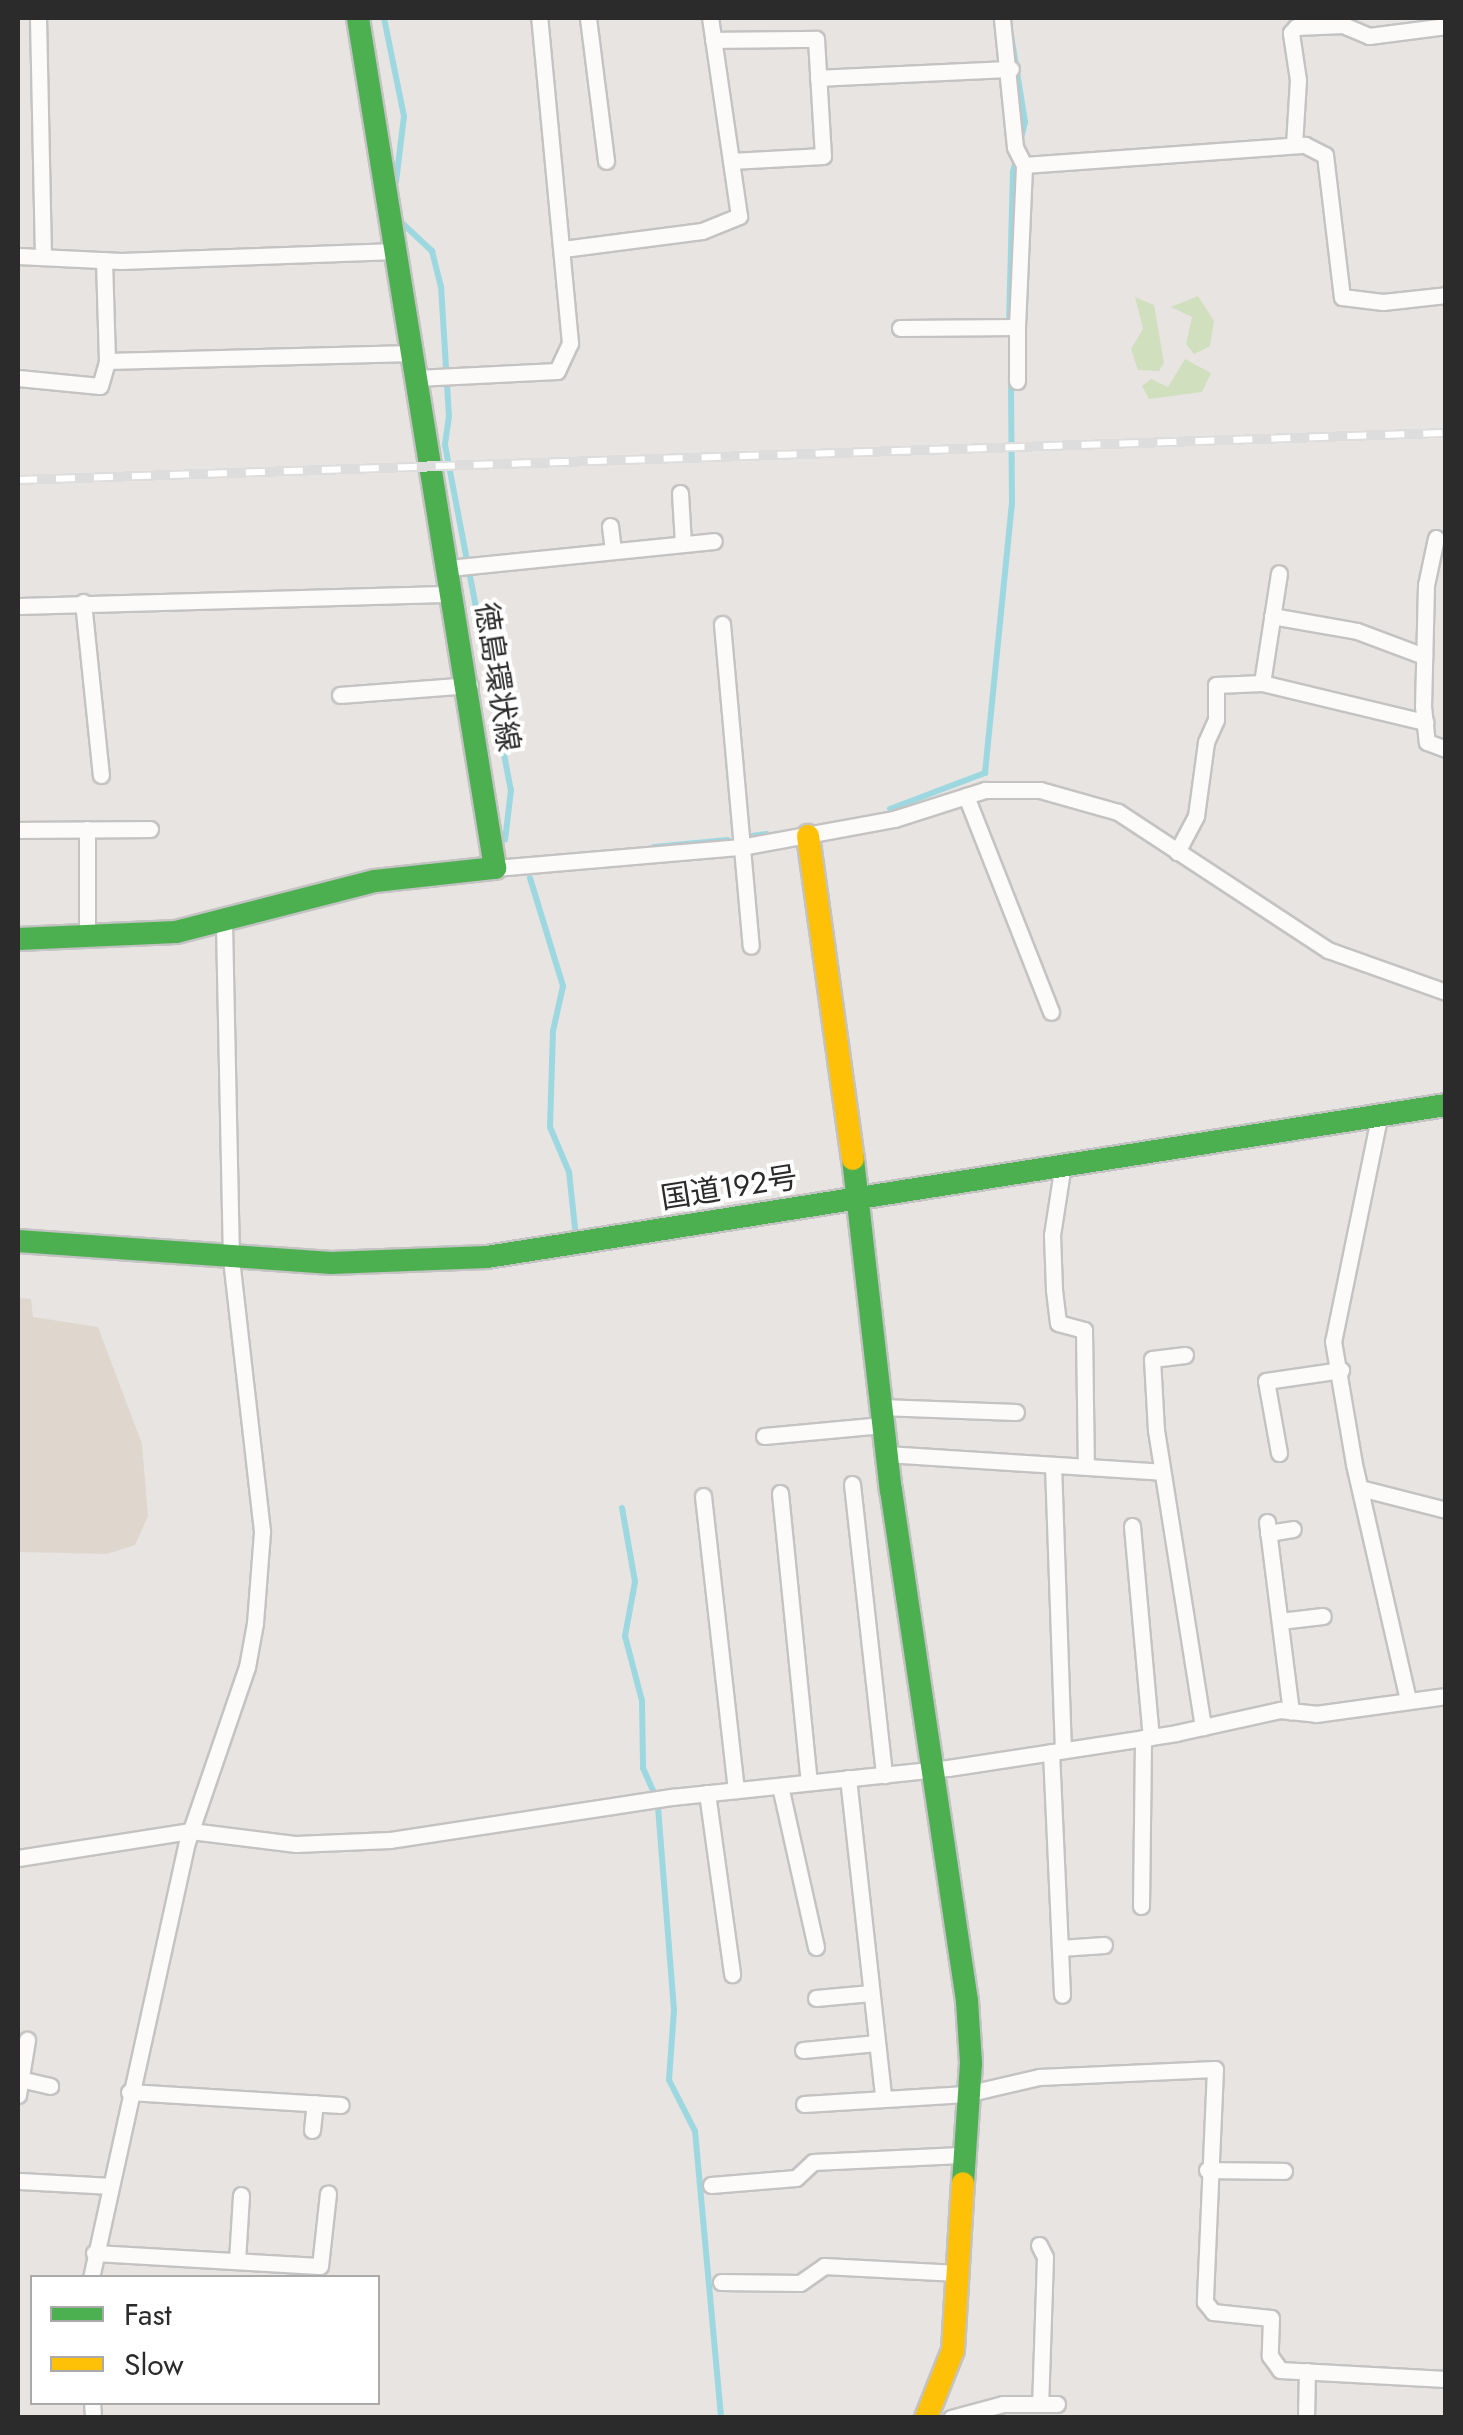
<!DOCTYPE html>
<html>
<head>
<meta charset="utf-8">
<style>
	body { margin:0 }
	#map { position:relative; width:1463px; height:2435px; overflow:hidden; background:#e8e4e1; font-family:Jost,"Noto Sans JP",sans-serif }
	div>[style] { position:absolute }
	.education>* { inset:0; background:#dfd6ce }
	.green>* { inset:0; background:#d0dfbe }
	.stream>* { height:6px; margin:-3px; padding:0 3px; transform-origin:3px; border-radius:3px; background:#9dd8e1 }
	.roads { filter:drop-shadow(2px 0 #c4c3c3) drop-shadow(-2px 0 #c4c3c3) drop-shadow(0 2px #c4c3c3) drop-shadow(0 -2px #c4c3c3) }
	.street>* { height:15px; margin:-7.5px; padding:0 7.5px; transform-origin:7.5px; border-radius:7.5px; background:#fcfbfa }
	.fast>* { height:22px; margin:-11px; padding:0 11px; transform-origin:11px; border-radius:11px; background:#4caf50 }
	.slow>* { height:22px; margin:-11px; padding:0 11px; transform-origin:11px; border-radius:11px; background:#ffc107 }
	.rail>* { height:10px; margin-top:-5px; transform-origin:0; background:repeating-linear-gradient(90deg,#fff 0 19px,#deddde 0 38px); box-sizing:border-box; border-block:2px solid #deddde }
	span { translate:-50% -50%; white-space:nowrap; text-align:center; line-height:1.15; -webkit-text-stroke:8px #fff; paint-order:stroke }
	.street-label { font-size:30px; color:#2b2b2b }
	.frame { position:absolute; inset:0; border:20px solid #2b2b2b; pointer-events:none }
	.legend { position:absolute; left:30px; top:2275px; width:350px; height:130px; box-sizing:border-box; background:#fff; border:2px solid #aaa; margin:0; padding:12px 18px; list-style:none; font-size:30px; color:#2b2b2b }
	.legend li { display:flex; align-items:center; gap:20px; height:50px }
	.legend b { width:50px; border:2px solid #aaa }
</style>
</head>
<body>
<div id="map">
	<div class="education">
		<div style="clip-path:polygon(18px 1298px,31px 1299px,33px 1317px,98px 1327px,142px 1444px,148px 1516px,135px 1545px,107px 1554px,18px 1552px)"></div>
	</div>
	<div class="green">
		<div style="clip-path:polygon(1198px 296px,1214px 321px,1210px 346px,1194px 354px,1186px 344px,1192px 317px,1171px 307px)"></div>
		<div style="clip-path:polygon(1135px 297px,1154px 305px,1164px 363px,1159px 371px,1138px 370px,1131px 349px,1143px 329px)"></div>
		<div style="clip-path:polygon(1185px 359px,1211px 373px,1202px 392px,1149px 399px,1142px 386px,1151px 379px,1168px 387px)"></div>
	</div>
	<div class="stream">
		<div style="left:384px;top:18px;width:100px;rotate:78.5deg"></div>
		<div style="left:404px;top:116px;width:66px;rotate:96.9deg"></div>
		<div style="left:403px;top:224px;width:40px;rotate:43deg"></div>
		<div style="left:432px;top:251px;width:36px;rotate:76deg"></div>
		<div style="left:441px;top:286px;width:130px;rotate:86.5deg"></div>
		<div style="left:449px;top:416px;width:29px;rotate:98deg"></div>
		<div style="left:445px;top:445px;width:351px;rotate:79.2deg"></div>
		<div style="left:511px;top:790px;width:50px;rotate:96.8deg"></div>
		<div style="left:1009px;top:324px;width:152px;rotate:-88.5deg"></div>
		<div style="left:1013px;top:172px;width:51px;rotate:-76.5deg"></div>
		<div style="left:1025px;top:122px;width:88px;rotate:-99.1deg"></div>
		<div style="left:890px;top:809px;width:102px;rotate:-20.8deg"></div>
		<div style="left:985px;top:773px;width:270px;rotate:-84.3deg"></div>
		<div style="left:1012px;top:504px;width:127px;rotate:-90.5deg"></div>
		<div style="left:752px;top:836px;width:15px;rotate:-8deg"></div>
		<div style="left:654px;top:847px;width:74px;rotate:-5.4deg"></div>
		<div style="left:530px;top:878px;width:113px;rotate:73deg"></div>
		<div style="left:563px;top:986px;width:46px;rotate:102.5deg"></div>
		<div style="left:553px;top:1031px;width:96px;rotate:91.8deg"></div>
		<div style="left:550px;top:1127px;width:49px;rotate:67.1deg"></div>
		<div style="left:569px;top:1172px;width:56px;rotate:83.9deg"></div>
		<div style="left:622px;top:1508px;width:75px;rotate:80deg"></div>
		<div style="left:635px;top:1582px;width:55px;rotate:100.5deg"></div>
		<div style="left:625px;top:1636px;width:67px;rotate:75.3deg"></div>
		<div style="left:642px;top:1701px;width:67px;rotate:89.1deg"></div>
		<div style="left:643px;top:1768px;width:27px;rotate:66deg"></div>
		<div style="left:658px;top:1807px;width:204px;rotate:85.5deg"></div>
		<div style="left:674px;top:2010px;width:70px;rotate:94.1deg"></div>
		<div style="left:669px;top:2080px;width:57px;rotate:63deg"></div>
		<div style="left:695px;top:2131px;width:288px;rotate:84.8deg"></div>
	</div>
	<div class="roads">
		<div class="street">
			<div style="left:38px;top:18px;width:239px;rotate:88.8deg"></div>
			<div style="left:588px;top:18px;width:144px;rotate:82.8deg"></div>
			<div style="left:1343px;top:25px;width:28px;rotate:23deg"></div>
			<div style="left:1369px;top:36px;width:78px;rotate:-7.4deg"></div>
			<div style="left:713px;top:40px;width:103px;rotate:-0.6deg"></div>
			<div style="left:816px;top:39px;width:117px;rotate:86.6deg"></div>
			<div style="left:823px;top:156px;width:92px;rotate:176.9deg"></div>
			<div style="left:818px;top:78px;width:193px;rotate:-2.7deg"></div>
			<div style="left:1294px;top:145px;width:65px;rotate:-86.5deg"></div>
			<div style="left:1298px;top:80px;width:48px;rotate:-98.5deg"></div>
			<div style="left:1291px;top:33px;width:8px;rotate:-50deg"></div>
			<div style="left:1296px;top:27px;width:47px;rotate:-2.4deg"></div>
			<div style="left:1343px;top:25px;width:7px;rotate:-98deg"></div>
			<div style="left:1024px;top:165px;width:282px;rotate:-4.1deg"></div>
			<div style="left:1305px;top:145px;width:22px;rotate:27deg"></div>
			<div style="left:1325px;top:155px;width:143px;rotate:83.2deg"></div>
			<div style="left:1342px;top:297px;width:41px;rotate:7deg"></div>
			<div style="left:1383px;top:302px;width:63px;rotate:-6.3deg"></div>
			<div style="left:563px;top:249px;width:140px;rotate:-7.4deg"></div>
			<div style="left:702px;top:231px;width:40px;rotate:-22deg"></div>
			<div style="left:739px;top:216px;width:200px;rotate:-98.3deg"></div>
			<div style="left:18px;top:256px;width:103px;rotate:2.8deg"></div>
			<div style="left:121px;top:261px;width:275px;rotate:-2.1deg"></div>
			<div style="left:104px;top:260px;width:101px;rotate:88.3deg"></div>
			<div style="left:107px;top:361px;width:305px;rotate:-1.5deg"></div>
			<div style="left:1017px;top:327px;width:54px;rotate:90deg"></div>
			<div style="left:900px;top:328px;width:117px;rotate:-0.5deg"></div>
			<div style="left:1017px;top:327px;width:162px;rotate:-87.5deg"></div>
			<div style="left:1024px;top:165px;width:20px;rotate:-117deg"></div>
			<div style="left:1015px;top:147px;width:130px;rotate:-95.8deg"></div>
			<div style="left:18px;top:378px;width:82px;rotate:5.6deg"></div>
			<div style="left:100px;top:386px;width:26px;rotate:-74deg"></div>
			<div style="left:416px;top:378px;width:141px;rotate:-2.8deg"></div>
			<div style="left:557px;top:371px;width:31px;rotate:-65deg"></div>
			<div style="left:570px;top:343px;width:326px;rotate:-95.4deg"></div>
			<div style="left:680px;top:493px;width:51px;rotate:86.6deg"></div>
			<div style="left:610px;top:526px;width:25px;rotate:83deg"></div>
			<div style="left:1436px;top:538px;width:48px;rotate:102deg"></div>
			<div style="left:1426px;top:585px;width:121px;rotate:91.4deg"></div>
			<div style="left:1423px;top:706px;width:36px;rotate:84deg"></div>
			<div style="left:1427px;top:742px;width:20px;rotate:20deg"></div>
			<div style="left:449px;top:568px;width:266px;rotate:-5.8deg"></div>
			<div style="left:83px;top:602px;width:174px;rotate:84.1deg"></div>
			<div style="left:18px;top:606px;width:436px;rotate:-1.6deg"></div>
			<div style="left:1272px;top:616px;width:86px;rotate:10deg"></div>
			<div style="left:1357px;top:631px;width:72px;rotate:20.5deg"></div>
			<div style="left:722px;top:624px;width:323px;rotate:84.9deg"></div>
			<div style="left:1262px;top:683px;width:111px;rotate:-81.2deg"></div>
			<div style="left:340px;top:695px;width:130px;rotate:-4.4deg"></div>
			<div style="left:966px;top:796px;width:232px;rotate:68.5deg"></div>
			<div style="left:18px;top:830px;width:132px;rotate:-0.4deg"></div>
			<div style="left:1177px;top:852px;width:41px;rotate:-62.2deg"></div>
			<div style="left:1196px;top:816px;width:75px;rotate:-82.3deg"></div>
			<div style="left:1206px;top:742px;width:24px;rotate:-66deg"></div>
			<div style="left:1216px;top:720px;width:35px;rotate:-90deg"></div>
			<div style="left:1216px;top:685px;width:46px;rotate:-2.5deg"></div>
			<div style="left:1262px;top:683px;width:168px;rotate:13.5deg"></div>
			<div style="left:495px;top:868px;width:247px;rotate:-4.9deg"></div>
			<div style="left:741px;top:847px;width:156px;rotate:-10.4deg"></div>
			<div style="left:894px;top:819px;width:96px;rotate:-17.7deg"></div>
			<div style="left:985px;top:790px;width:55px"></div>
			<div style="left:1040px;top:790px;width:81px;rotate:15.8deg"></div>
			<div style="left:1118px;top:812px;width:251px;rotate:33.3deg"></div>
			<div style="left:1328px;top:950px;width:125px;rotate:19.6deg"></div>
			<div style="left:87px;top:939px;width:110px;rotate:-90deg"></div>
			<div style="left:1380px;top:1113px;width:233px;rotate:101.6deg"></div>
			<div style="left:1333px;top:1341px;width:125px;rotate:80.3deg"></div>
			<div style="left:1354px;top:1464px;width:242px;rotate:77.1deg"></div>
			<div style="left:1063px;top:1164px;width:72px;rotate:98.8deg"></div>
			<div style="left:1052px;top:1235px;width:55px;rotate:87.9deg"></div>
			<div style="left:1054px;top:1290px;width:33px;rotate:83deg"></div>
			<div style="left:1058px;top:1323px;width:27px;rotate:15deg"></div>
			<div style="left:1084px;top:1330px;width:136px;rotate:89.2deg"></div>
			<div style="left:1185px;top:1355px;width:33px;rotate:173deg"></div>
			<div style="left:1152px;top:1359px;width:71px;rotate:86.8deg"></div>
			<div style="left:1156px;top:1430px;width:301px;rotate:81deg"></div>
			<div style="left:880px;top:1407px;width:136px;rotate:2.1deg"></div>
			<div style="left:764px;top:1436px;width:119px;rotate:-5.3deg"></div>
			<div style="left:1279px;top:1453px;width:73px;rotate:-100.2deg"></div>
			<div style="left:1266px;top:1381px;width:76px;rotate:-8.3deg"></div>
			<div style="left:886px;top:1454px;width:276px;rotate:3.7deg"></div>
			<div style="left:1053px;top:1465px;width:285px;rotate:88deg"></div>
			<div style="left:852px;top:1484px;width:293px;rotate:83.7deg"></div>
			<div style="left:1360px;top:1488px;width:89px;rotate:14.3deg"></div>
			<div style="left:780px;top:1493px;width:290px;rotate:84.3deg"></div>
			<div style="left:703px;top:1496px;width:296px;rotate:83.6deg"></div>
			<div style="left:1267px;top:1522px;width:191px;rotate:82.8deg"></div>
			<div style="left:1132px;top:1526px;width:212px;rotate:84.9deg"></div>
			<div style="left:1268px;top:1533px;width:25px;rotate:-9deg"></div>
			<div style="left:1280px;top:1621px;width:43px;rotate:-6.6deg"></div>
			<div style="left:1051px;top:1752px;width:243px;rotate:87.4deg"></div>
			<div style="left:848px;top:1778px;width:321px;rotate:83.7deg"></div>
			<div style="left:780px;top:1786px;width:165px;rotate:77.4deg"></div>
			<div style="left:707px;top:1793px;width:183px;rotate:82.1deg"></div>
			<div style="left:18px;top:1858px;width:175px;rotate:-8.9deg"></div>
			<div style="left:191px;top:1831px;width:106px;rotate:7.1deg"></div>
			<div style="left:296px;top:1844px;width:94px;rotate:-2.4deg"></div>
			<div style="left:390px;top:1840px;width:285px;rotate:-8.7deg"></div>
			<div style="left:672px;top:1797px;width:278px;rotate:-6deg"></div>
			<div style="left:948px;top:1768px;width:231px;rotate:-8.7deg"></div>
			<div style="left:1176px;top:1733px;width:107px;rotate:-12.5deg"></div>
			<div style="left:1280px;top:1710px;width:36px;rotate:6deg"></div>
			<div style="left:1316px;top:1714px;width:131px;rotate:-7.9deg"></div>
			<div style="left:1141px;top:1906px;width:168px;rotate:-89.3deg"></div>
			<div style="left:1060px;top:1948px;width:44px;rotate:-3.9deg"></div>
			<div style="left:816px;top:1998px;width:55px;rotate:-5.2deg"></div>
			<div style="left:803px;top:2050px;width:74px;rotate:-5.4deg"></div>
			<div style="left:20px;top:2079px;width:31px;rotate:13deg"></div>
			<div style="left:129px;top:2092px;width:212px;rotate:3.5deg"></div>
			<div style="left:18px;top:2095px;width:56px;rotate:-80.7deg"></div>
			<div style="left:804px;top:2104px;width:162px;rotate:-3.5deg"></div>
			<div style="left:966px;top:2094px;width:75px;rotate:-13.1deg"></div>
			<div style="left:1039px;top:2077px;width:176px;rotate:-2.6deg"></div>
			<div style="left:1215px;top:2069px;width:233px;rotate:92.5deg"></div>
			<div style="left:1205px;top:2302px;width:13px;rotate:51deg"></div>
			<div style="left:1213px;top:2312px;width:58px;rotate:5.9deg"></div>
			<div style="left:1271px;top:2318px;width:38px;rotate:92deg"></div>
			<div style="left:1270px;top:2356px;width:17px;rotate:54deg"></div>
			<div style="left:1280px;top:2370px;width:166px;rotate:3.1deg"></div>
			<div style="left:312px;top:2130px;width:27px;rotate:-84deg"></div>
			<div style="left:1207px;top:2170px;width:77px;rotate:0.7deg"></div>
			<div style="left:18px;top:2181px;width:91px;rotate:3.1deg"></div>
			<div style="left:711px;top:2185px;width:85px;rotate:-4.7deg"></div>
			<div style="left:796px;top:2178px;width:23px;rotate:-43deg"></div>
			<div style="left:813px;top:2162px;width:148px;rotate:-2.7deg"></div>
			<div style="left:1039px;top:2245px;width:13px;rotate:63deg"></div>
			<div style="left:1045px;top:2257px;width:147px;rotate:91.9deg"></div>
			<div style="left:94px;top:2253px;width:226px;rotate:3.3deg"></div>
			<div style="left:320px;top:2266px;width:73px;rotate:-83.7deg"></div>
			<div style="left:237px;top:2261px;width:66px;rotate:-86.5deg"></div>
			<div style="left:91px;top:2278px;width:446px;rotate:-77.6deg"></div>
			<div style="left:187px;top:1842px;width:185px;rotate:-71.1deg"></div>
			<div style="left:247px;top:1667px;width:45px;rotate:-79.7deg"></div>
			<div style="left:255px;top:1623px;width:92px;rotate:-85.6deg"></div>
			<div style="left:262px;top:1531px;width:274px;rotate:-96.5deg"></div>
			<div style="left:231px;top:1259px;width:340px;rotate:-91.2deg"></div>
			<div style="left:721px;top:2282px;width:79px;rotate:0.7deg"></div>
			<div style="left:800px;top:2283px;width:29px;rotate:-35deg"></div>
			<div style="left:824px;top:2266px;width:134px;rotate:3deg"></div>
			<div style="left:92px;top:2402px;width:16px;rotate:86deg"></div>
			<div style="left:951px;top:2418px;width:54px;rotate:-15.1deg"></div>
			<div style="left:1003px;top:2404px;width:54px"></div>
			<div style="left:1306px;top:2418px;width:47px;rotate:-88.8deg"></div>
		</div>
		<div class="fast">
			<div style="left:18px;top:939px;width:158px;rotate:-2.5deg"></div>
			<div style="left:176px;top:932px;width:205px;rotate:-14.4deg"></div>
			<div style="left:375px;top:881px;width:121px;rotate:-6.2deg"></div>
			<div style="left:495px;top:868px;width:861px;rotate:-99.16deg"></div>
			<div style="left:853px;top:1159px;width:333px;rotate:83.5deg"></div>
			<div style="left:891px;top:1490px;width:517px;rotate:81.54deg"></div>
			<div style="left:967px;top:2001px;width:62px;rotate:86.3deg"></div>
			<div style="left:971px;top:2063px;width:120px;rotate:93.8deg"></div>
			<div style="left:18px;top:1241px;width:314px;rotate:4deg"></div>
			<div style="left:331px;top:1263px;width:156px;rotate:-2.2deg"></div>
			<div style="left:487px;top:1257px;width:971px;rotate:-9.01deg"></div>
		</div>
		<div class="slow">
			<div style="left:808px;top:836px;width:326px;rotate:82.1deg"></div>
			<div style="left:926px;top:2418px;width:73px;rotate:-68.3deg"></div>
			<div style="left:953px;top:2350px;width:167px;rotate:-86.6deg"></div>
		</div>
	</div>
	<div class="rail">
		<div style="left:18px;top:480px;width:1429px;rotate:-1.89deg"></div>
	</div>
	<div class="street-label">
		<span style="left:497px;top:677px;rotate:81deg">徳島環状線</span>
		<span style="left:729px;top:1188px;rotate:-9deg">国道192号</span>
	</div>
	<div class="frame"></div>
	<ul class="legend">
	<li><b style="height:12px;background:#4caf50"></b>Fast</li>
	<li><b style="height:12px;background:#ffc107"></b>Slow</li>
	</ul>
</div>
</body>
</html>
